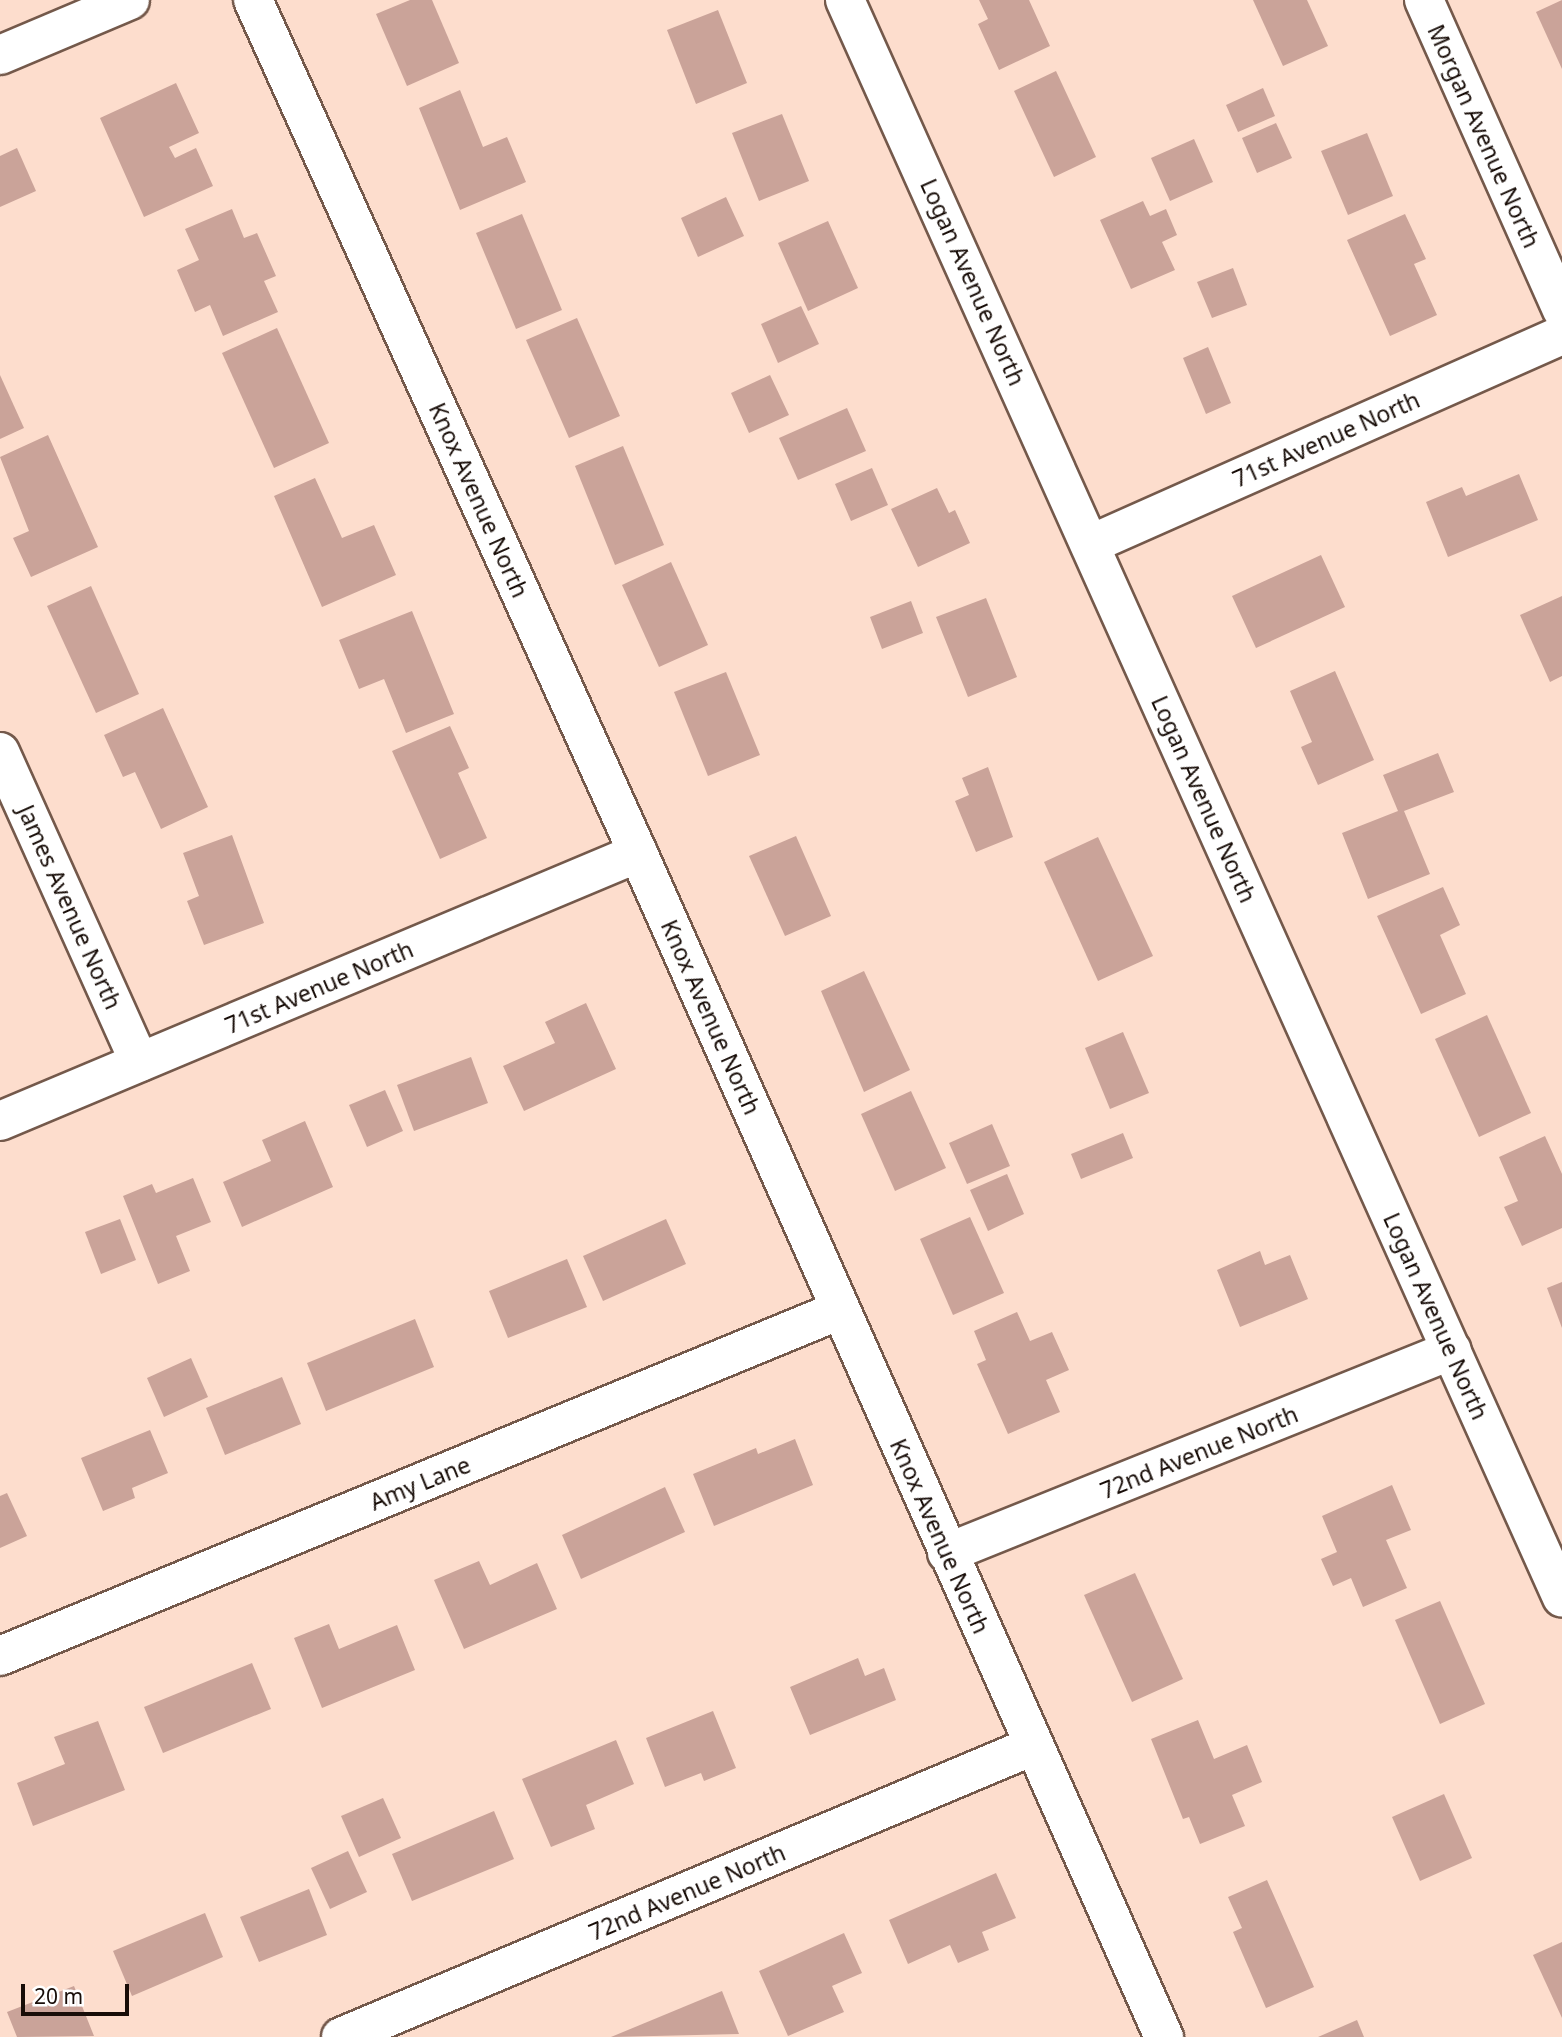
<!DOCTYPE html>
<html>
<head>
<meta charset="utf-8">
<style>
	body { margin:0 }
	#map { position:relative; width:1562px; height:2037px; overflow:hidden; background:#fdddcd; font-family:"Noto Sans",sans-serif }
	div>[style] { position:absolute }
	.building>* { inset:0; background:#caa399 }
	.roads { filter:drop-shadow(2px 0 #74594b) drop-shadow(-2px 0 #74594b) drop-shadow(0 2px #74594b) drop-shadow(0 -2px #74594b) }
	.minor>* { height:38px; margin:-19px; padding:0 19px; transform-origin:19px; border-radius:19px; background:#fff }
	span { translate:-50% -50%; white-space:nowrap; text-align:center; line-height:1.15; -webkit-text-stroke:5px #fff; paint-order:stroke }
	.street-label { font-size:23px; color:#180d08 }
	.scale { position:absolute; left:21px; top:1984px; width:108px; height:32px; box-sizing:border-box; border:4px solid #180d08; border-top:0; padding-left:9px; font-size:21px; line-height:24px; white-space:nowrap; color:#180d08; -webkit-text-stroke:5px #fff; paint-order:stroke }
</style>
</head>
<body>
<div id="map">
	<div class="building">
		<div style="clip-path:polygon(410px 0,432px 0,459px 63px,407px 86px,376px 14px)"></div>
		<div style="clip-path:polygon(979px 0,1029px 0,1050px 46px,999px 70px,978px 24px,988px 19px)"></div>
		<div style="clip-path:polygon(1253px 0,1307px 0,1328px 46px,1283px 66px)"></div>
		<div style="clip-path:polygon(1562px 0,1562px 69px,1536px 12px)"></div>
		<div style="clip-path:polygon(718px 10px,747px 83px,696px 104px,667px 30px)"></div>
		<div style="clip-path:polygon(1056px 71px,1096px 157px,1054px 177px,1014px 91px)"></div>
		<div style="clip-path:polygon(176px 83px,199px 133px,169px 147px,175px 158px,196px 148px,213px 186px,144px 217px,100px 118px)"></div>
		<div style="clip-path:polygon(1263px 88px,1275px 116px,1238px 132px,1226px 105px)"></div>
		<div style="clip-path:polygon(460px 90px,483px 147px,507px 137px,526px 182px,460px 210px,419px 108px)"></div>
		<div style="clip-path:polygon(782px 114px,809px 181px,759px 201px,732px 133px)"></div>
		<div style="clip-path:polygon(1276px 123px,1292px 158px,1257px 173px,1242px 138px)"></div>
		<div style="clip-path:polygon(1367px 133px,1393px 196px,1348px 215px,1321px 151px)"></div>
		<div style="clip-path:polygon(1194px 139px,1213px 182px,1170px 201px,1151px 158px)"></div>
		<div style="clip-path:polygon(17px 148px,36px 191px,0 207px,0 156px)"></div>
		<div style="clip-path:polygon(726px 197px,744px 236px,698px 257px,681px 218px)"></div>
		<div style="clip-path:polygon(1143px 201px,1150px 216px,1166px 209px,1177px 235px,1162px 242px,1175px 270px,1131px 289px,1100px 220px)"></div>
		<div style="clip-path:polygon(232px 209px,244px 238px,257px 233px,276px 276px,264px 281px,278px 312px,223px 336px,210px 305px,195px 312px,177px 270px,199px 260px,185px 229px)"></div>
		<div style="clip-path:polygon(522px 214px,562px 310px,516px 329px,476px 233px)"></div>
		<div style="clip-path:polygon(1405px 214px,1426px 259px,1414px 264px,1437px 315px,1390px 336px,1347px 240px)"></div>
		<div style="clip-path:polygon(828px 221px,858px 288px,808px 311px,778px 243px)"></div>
		<div style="clip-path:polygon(1233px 268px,1247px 305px,1212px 318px,1197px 282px)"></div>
		<div style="clip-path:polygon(801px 306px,819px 344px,778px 363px,761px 324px)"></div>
		<div style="clip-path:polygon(577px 318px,620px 416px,569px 438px,526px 340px)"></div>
		<div style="clip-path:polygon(277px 328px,329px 443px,274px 468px,222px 353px)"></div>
		<div style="clip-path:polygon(1208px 347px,1231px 403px,1206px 414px,1183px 358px)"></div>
		<div style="clip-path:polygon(0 375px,24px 428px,0 439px)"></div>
		<div style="clip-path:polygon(770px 375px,789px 415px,749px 433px,731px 393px)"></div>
		<div style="clip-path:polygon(847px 408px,866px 451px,798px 480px,779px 438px)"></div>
		<div style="clip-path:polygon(48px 435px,98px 547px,31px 577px,13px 538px,29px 531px,0 457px)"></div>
		<div style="clip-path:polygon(623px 446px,664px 545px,615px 565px,575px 466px)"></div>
		<div style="clip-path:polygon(872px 468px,888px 505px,851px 521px,835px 484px)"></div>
		<div style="clip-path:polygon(1519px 474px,1538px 520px,1448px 557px,1426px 502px,1462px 487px,1466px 496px)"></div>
		<div style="clip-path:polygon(315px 478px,342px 538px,374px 525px,396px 575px,322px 607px,274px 496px)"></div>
		<div style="clip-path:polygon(937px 488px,949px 513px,955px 510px,970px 543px,918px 567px,891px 509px)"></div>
		<div style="clip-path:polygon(1321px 555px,1345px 607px,1256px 648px,1232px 596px)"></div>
		<div style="clip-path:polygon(671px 562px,708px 645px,659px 667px,622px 585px)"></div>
		<div style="clip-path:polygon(91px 586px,139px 694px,96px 713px,47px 606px)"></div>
		<div style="clip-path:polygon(1562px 596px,1562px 676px,1550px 682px,1520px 615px)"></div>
		<div style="clip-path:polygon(986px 598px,1017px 677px,968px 697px,936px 617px)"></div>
		<div style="clip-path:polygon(911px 601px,923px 633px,882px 649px,870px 617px)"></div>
		<div style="clip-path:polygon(412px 611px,454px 714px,406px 733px,384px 679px,359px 689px,339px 640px)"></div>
		<div style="clip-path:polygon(1335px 671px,1374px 760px,1318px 785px,1301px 747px,1312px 742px,1290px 691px)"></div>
		<div style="clip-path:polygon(726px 672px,760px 755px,708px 776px,674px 692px)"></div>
		<div style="clip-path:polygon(163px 708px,208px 807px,161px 829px,135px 772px,123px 777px,104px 735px)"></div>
		<div style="clip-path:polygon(450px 726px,469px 768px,458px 773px,487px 838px,440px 859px,392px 751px)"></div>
		<div style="clip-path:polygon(1438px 753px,1454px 792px,1404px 811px,1430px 874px,1368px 899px,1342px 833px,1398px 811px,1383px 775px)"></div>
		<div style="clip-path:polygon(988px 767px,1013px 837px,976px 852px,955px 801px,969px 795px,962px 778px)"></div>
		<div style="clip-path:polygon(232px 835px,264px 923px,204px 945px,187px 901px,199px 896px,183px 853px)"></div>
		<div style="clip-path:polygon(796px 836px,831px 916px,785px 936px,749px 856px)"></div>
		<div style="clip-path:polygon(1098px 837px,1153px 956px,1098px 981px,1044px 862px)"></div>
		<div style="clip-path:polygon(1443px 887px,1460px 925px,1440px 935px,1466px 994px,1421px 1014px,1377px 916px)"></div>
		<div style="clip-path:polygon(864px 971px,910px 1070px,864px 1092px,821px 991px)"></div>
		<div style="clip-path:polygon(586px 1003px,616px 1069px,524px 1111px,503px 1066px,555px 1043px,545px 1022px)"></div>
		<div style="clip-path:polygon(1487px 1015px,1531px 1113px,1479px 1137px,1435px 1039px)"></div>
		<div style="clip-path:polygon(1123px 1032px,1149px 1093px,1110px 1109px,1085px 1048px)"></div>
		<div style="clip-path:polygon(471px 1057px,488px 1103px,414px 1131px,397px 1085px)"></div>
		<div style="clip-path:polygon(385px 1090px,403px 1131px,367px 1147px,349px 1105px)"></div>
		<div style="clip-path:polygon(911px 1091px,946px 1168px,895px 1191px,861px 1114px)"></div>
		<div style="clip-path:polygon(305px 1121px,333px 1187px,242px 1227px,223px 1182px,271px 1161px,262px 1140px)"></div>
		<div style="clip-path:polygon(992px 1124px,1010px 1166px,967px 1184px,949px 1143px)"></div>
		<div style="clip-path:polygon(1123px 1133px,1133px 1158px,1081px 1179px,1071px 1154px)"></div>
		<div style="clip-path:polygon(1545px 1136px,1562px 1174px,1562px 1228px,1522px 1246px,1504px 1207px,1518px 1201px,1499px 1157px)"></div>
		<div style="clip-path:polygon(1007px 1174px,1024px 1214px,988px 1231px,970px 1190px)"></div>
		<div style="clip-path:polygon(193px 1178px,211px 1222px,176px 1236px,190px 1271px,158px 1284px,123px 1196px,152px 1184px,156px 1193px)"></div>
		<div style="clip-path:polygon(970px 1217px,1004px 1293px,953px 1315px,920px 1239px)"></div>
		<div style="clip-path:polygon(120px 1219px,136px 1260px,101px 1274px,85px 1232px)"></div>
		<div style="clip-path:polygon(666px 1219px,686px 1264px,603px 1301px,583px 1256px)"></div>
		<div style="clip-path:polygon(1260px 1251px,1265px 1265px,1290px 1255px,1308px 1299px,1240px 1327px,1217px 1270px)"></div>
		<div style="clip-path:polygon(567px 1259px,587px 1307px,508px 1338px,489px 1291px)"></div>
		<div style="clip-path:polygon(1562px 1282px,1562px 1328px,1547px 1288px)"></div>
		<div style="clip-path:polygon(1017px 1312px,1030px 1341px,1052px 1332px,1069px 1370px,1046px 1380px,1060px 1412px,1008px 1434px,977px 1364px,986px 1360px,974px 1331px)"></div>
		<div style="clip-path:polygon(415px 1319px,434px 1367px,326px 1411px,307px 1363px)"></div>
		<div style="clip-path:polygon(191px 1358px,208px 1397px,164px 1417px,147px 1378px)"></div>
		<div style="clip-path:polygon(282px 1377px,301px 1424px,225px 1455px,206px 1408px)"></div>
		<div style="clip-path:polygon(150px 1430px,168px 1473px,132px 1488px,135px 1498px,103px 1511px,81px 1458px)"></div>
		<div style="clip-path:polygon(795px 1439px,813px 1485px,714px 1526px,693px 1474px,756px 1448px,758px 1454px)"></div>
		<div style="clip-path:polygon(1392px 1485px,1411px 1530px,1386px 1540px,1407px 1588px,1363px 1607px,1351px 1578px,1333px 1586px,1321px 1559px,1337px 1552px,1322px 1516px)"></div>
		<div style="clip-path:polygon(665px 1487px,685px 1532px,581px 1579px,562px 1535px)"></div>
		<div style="clip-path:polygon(7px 1493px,27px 1536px,0 1548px,0 1496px)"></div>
		<div style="clip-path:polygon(479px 1561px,490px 1585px,537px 1563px,557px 1609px,464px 1649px,434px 1580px)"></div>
		<div style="clip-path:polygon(1135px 1573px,1183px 1679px,1132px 1702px,1084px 1595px)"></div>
		<div style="clip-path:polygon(1440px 1601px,1485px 1704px,1440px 1724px,1395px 1620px)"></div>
		<div style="clip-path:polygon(329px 1624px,339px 1649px,397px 1625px,415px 1670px,322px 1708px,294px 1638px)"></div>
		<div style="clip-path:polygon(858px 1658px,865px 1676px,884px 1668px,896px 1700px,810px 1735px,790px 1687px)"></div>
		<div style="clip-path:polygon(252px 1663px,271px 1709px,163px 1753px,144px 1707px)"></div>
		<div style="clip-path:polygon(713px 1711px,736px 1768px,704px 1781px,701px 1773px,665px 1787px,646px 1738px)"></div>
		<div style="clip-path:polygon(1198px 1720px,1214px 1759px,1247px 1745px,1262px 1782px,1232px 1795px,1245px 1826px,1200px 1844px,1189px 1817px,1183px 1819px,1151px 1739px)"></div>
		<div style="clip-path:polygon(98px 1721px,125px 1790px,33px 1826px,17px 1783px,65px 1764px,54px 1737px)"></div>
		<div style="clip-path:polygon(616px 1740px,634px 1784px,586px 1805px,595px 1829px,551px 1847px,522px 1779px)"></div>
		<div style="clip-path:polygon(1444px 1794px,1472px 1858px,1420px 1881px,1392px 1817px)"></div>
		<div style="clip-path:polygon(383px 1798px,401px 1838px,359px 1857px,341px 1816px)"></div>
		<div style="clip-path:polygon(494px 1811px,514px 1859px,412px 1901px,392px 1854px)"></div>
		<div style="clip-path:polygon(348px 1851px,367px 1892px,330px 1909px,311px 1868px)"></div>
		<div style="clip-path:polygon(996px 1873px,1016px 1918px,982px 1932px,989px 1950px,958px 1963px,950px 1945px,908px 1964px,889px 1920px)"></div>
		<div style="clip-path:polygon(1267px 1880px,1314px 1987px,1266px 2008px,1233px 1932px,1242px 1928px,1228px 1897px)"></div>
		<div style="clip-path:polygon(309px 1889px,327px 1935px,259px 1962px,240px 1917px)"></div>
		<div style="clip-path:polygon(205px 1913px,223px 1957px,132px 1996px,113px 1951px)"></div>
		<div style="clip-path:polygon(844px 1933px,862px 1973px,832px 1986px,844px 2012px,788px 2036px,759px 1971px)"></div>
		<div style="clip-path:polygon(1562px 1942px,1562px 2018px,1533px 1955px)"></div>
		<div style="clip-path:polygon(74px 1986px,94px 2036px,17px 2037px,7px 2012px)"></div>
		<div style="clip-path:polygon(722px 1991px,739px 2034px,611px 2037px)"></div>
		<div style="clip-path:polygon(1357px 2020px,1364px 2037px,1318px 2037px)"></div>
	</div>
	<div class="roads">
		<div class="minor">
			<div style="left:253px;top:0;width:936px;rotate:65.71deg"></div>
			<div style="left:638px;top:853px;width:1296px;rotate:66.05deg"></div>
			<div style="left:845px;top:0;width:1751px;rotate:65.83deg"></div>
			<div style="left:1424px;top:0;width:339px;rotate:66deg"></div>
			<div style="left:0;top:55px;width:141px;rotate:-22.9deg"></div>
			<div style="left:1091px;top:544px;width:515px;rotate:-23.93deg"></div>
			<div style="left:0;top:752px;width:340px;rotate:65.8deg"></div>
			<div style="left:0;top:1121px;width:692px;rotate:-22.79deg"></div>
			<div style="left:947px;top:1553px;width:544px;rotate:-21.9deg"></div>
			<div style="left:0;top:1656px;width:908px;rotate:-22.39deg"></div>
			<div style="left:341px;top:2037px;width:751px;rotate:-22.81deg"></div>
		</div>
	</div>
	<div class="street-label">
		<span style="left:1484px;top:136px;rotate:66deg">Morgan Avenue North</span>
		<span style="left:973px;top:282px;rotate:66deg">Logan Avenue North</span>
		<span style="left:1326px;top:439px;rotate:-24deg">71st Avenue North</span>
		<span style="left:479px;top:500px;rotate:66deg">Knox Avenue North</span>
		<span style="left:1204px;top:799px;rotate:66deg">Logan Avenue North</span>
		<span style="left:70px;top:907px;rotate:66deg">James Avenue North</span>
		<span style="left:319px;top:987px;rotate:-23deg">71st Avenue North</span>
		<span style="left:711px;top:1017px;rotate:66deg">Knox Avenue North</span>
		<span style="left:1436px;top:1316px;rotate:66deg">Logan Avenue North</span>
		<span style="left:1199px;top:1452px;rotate:-22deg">72nd Avenue North</span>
		<span style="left:420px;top:1483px;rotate:-22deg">Amy Lane</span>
		<span style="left:940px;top:1536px;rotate:66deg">Knox Avenue North</span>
		<span style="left:687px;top:1892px;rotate:-23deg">72nd Avenue North</span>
	</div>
	<div class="scale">20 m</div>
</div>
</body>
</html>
